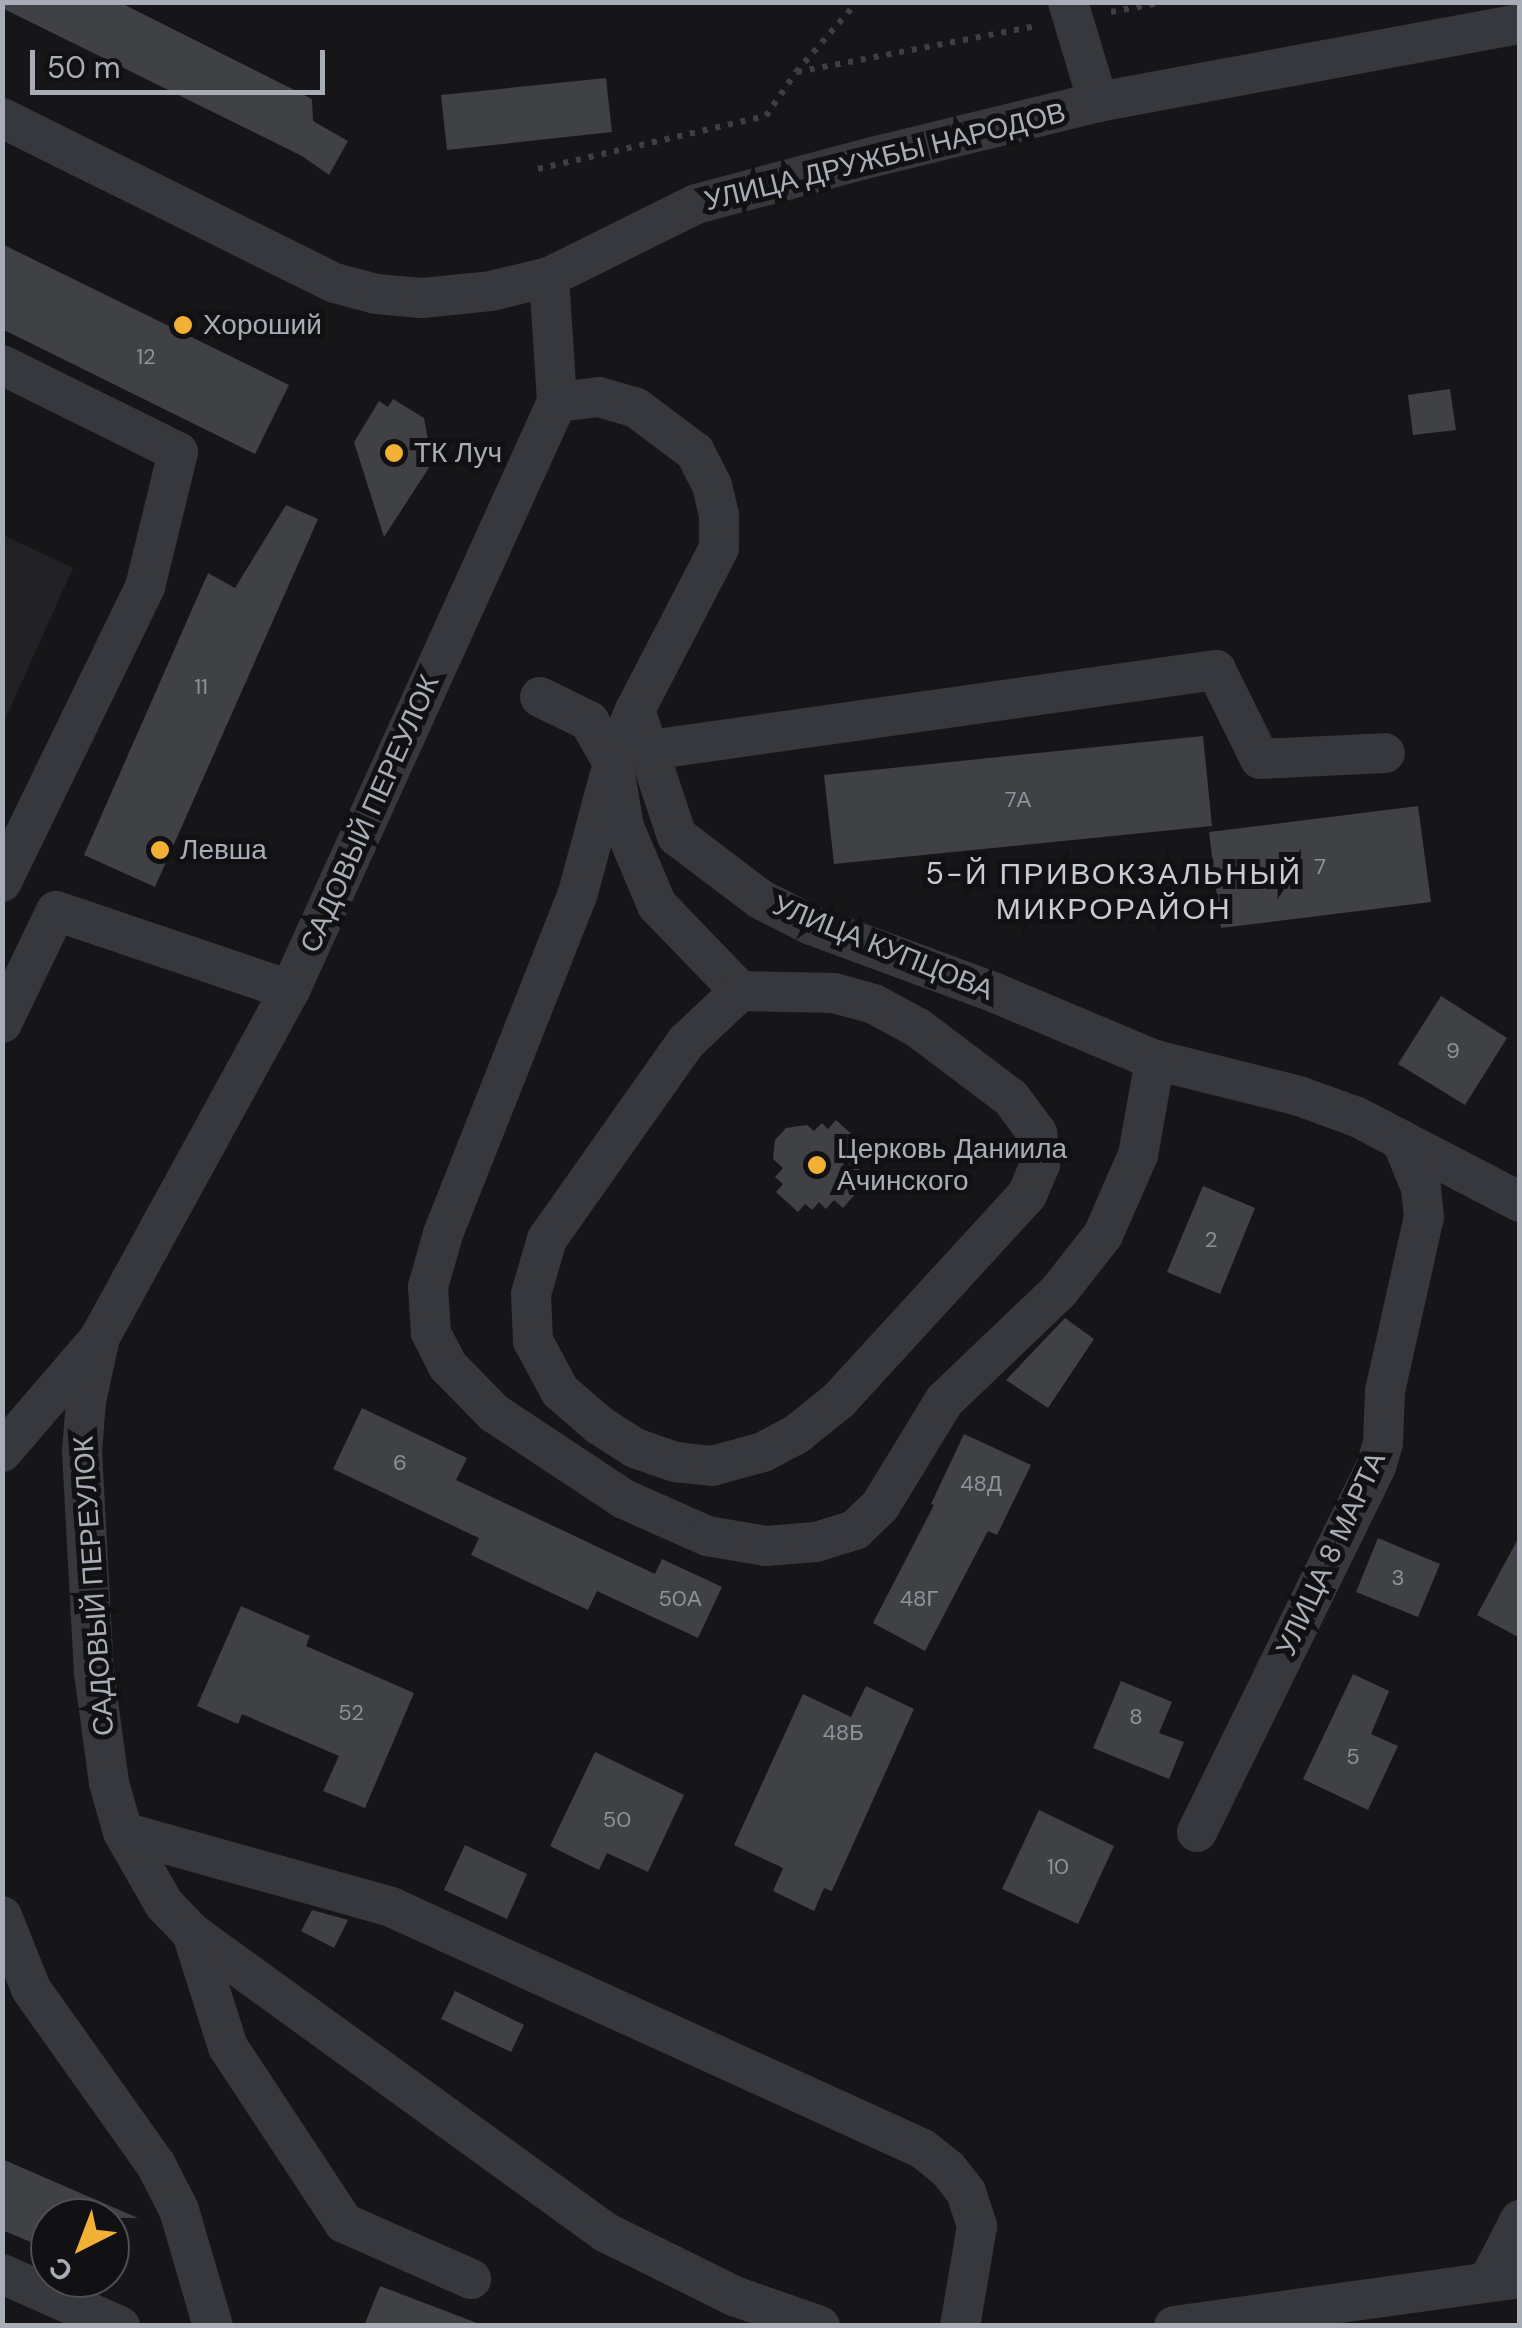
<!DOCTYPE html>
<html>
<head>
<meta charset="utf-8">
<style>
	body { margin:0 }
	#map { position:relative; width:1522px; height:2328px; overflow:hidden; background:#161618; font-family:"DM Sans",sans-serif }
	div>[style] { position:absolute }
	.built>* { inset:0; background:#222225 }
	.building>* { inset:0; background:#404145 }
	.path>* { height:6px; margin-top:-3px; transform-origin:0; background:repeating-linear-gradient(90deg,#3d3f44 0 5px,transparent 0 13px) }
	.minor>* { height:40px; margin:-20px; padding:0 20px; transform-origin:20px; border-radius:20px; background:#37383d }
	.dots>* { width:28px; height:28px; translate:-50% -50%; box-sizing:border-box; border:5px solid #111113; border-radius:50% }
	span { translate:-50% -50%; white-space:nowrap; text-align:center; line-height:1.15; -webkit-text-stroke:10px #111113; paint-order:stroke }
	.number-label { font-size:22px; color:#8e929b }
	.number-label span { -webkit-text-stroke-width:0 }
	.street-label { font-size:28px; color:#a8adb8 }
	.poi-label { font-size:28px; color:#a8adb8 }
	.left { translate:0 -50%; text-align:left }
	.neighbourhood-label { font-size:30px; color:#c9ccd4; letter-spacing:2.5px }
	.frame { position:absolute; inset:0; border:5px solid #a8adb8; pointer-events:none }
	.north { position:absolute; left:30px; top:2198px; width:100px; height:100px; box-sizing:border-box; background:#111113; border:2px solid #4d4f55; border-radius:50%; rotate:222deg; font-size:28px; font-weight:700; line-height:40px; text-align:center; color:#a8adb8 }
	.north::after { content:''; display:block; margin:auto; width:35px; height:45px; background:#f2b134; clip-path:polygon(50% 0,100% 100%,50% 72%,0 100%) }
	.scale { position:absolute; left:30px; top:50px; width:295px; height:45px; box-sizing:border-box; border:5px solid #a8adb8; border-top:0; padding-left:12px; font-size:30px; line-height:35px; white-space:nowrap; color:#a8adb8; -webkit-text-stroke:8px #111113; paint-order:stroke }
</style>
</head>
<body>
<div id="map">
	<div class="built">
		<div style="clip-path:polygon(3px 535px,73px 568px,3px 724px)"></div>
	</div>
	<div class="building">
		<div style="clip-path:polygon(2px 2px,119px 2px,312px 99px,313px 121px,348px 141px,329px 175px,302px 156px,2px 8px)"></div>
		<div style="clip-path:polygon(606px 78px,612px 132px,447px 150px,441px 95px)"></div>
		<div style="clip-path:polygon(2px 244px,289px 385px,255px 454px,2px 329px)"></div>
		<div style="clip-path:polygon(1450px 389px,1456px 430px,1413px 435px,1408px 395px)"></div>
		<div style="clip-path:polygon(393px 399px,424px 418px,432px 463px,384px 537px,354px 442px,379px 401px,388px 407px)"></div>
		<div style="clip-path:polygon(286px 505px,318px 519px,155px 887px,84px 855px,208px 573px,235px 588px)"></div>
		<div style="clip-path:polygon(1203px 736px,1212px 826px,834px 864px,824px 775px)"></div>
		<div style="clip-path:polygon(1418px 806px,1431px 902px,1221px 928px,1209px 832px)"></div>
		<div style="clip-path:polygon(1441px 996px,1507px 1038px,1465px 1105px,1398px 1064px)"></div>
		<div style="clip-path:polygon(836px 1120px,858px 1140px,850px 1148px,858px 1155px,852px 1162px,860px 1169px,854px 1176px,864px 1184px,843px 1208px,834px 1200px,826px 1209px,819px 1202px,812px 1210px,805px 1204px,798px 1212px,776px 1192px,783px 1184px,775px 1177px,783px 1168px,773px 1159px,775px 1140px,786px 1128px,807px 1125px,814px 1131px,822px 1123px,828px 1129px)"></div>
		<div style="clip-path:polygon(1203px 1186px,1255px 1208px,1220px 1294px,1167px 1272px)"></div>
		<div style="clip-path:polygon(1065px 1318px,1094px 1339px,1048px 1408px,1006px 1380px)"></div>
		<div style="clip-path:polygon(362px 1408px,467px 1458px,456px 1480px,655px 1574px,662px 1559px,722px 1587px,698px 1638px,597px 1591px,588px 1610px,471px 1555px,479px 1538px,333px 1469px)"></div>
		<div style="clip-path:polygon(964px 1434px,1031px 1465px,997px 1535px,988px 1531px,925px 1651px,873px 1623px,934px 1505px,931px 1504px)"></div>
		<div style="clip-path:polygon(1520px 1535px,1520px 1638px,1477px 1615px)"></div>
		<div style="clip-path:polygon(1378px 1538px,1440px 1564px,1418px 1617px,1356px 1592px)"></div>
		<div style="clip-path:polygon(241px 1606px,310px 1636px,306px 1646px,414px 1693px,365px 1808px,323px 1791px,339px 1756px,242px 1714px,238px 1724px,197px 1706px)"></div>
		<div style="clip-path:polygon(1353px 1674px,1389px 1691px,1371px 1734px,1398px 1746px,1368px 1810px,1303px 1779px)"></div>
		<div style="clip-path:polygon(1121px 1681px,1172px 1702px,1159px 1733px,1184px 1742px,1169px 1779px,1093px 1748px)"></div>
		<div style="clip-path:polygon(866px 1686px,914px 1709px,832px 1891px,824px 1888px,814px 1911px,773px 1891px,783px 1868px,734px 1845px,803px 1694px,851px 1717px)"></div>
		<div style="clip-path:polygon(595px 1752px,684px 1795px,648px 1872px,607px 1853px,599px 1870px,550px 1846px)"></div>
		<div style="clip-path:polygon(1039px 1810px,1114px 1846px,1078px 1924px,1002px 1889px)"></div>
		<div style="clip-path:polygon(465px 1845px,527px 1874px,507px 1919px,444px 1890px)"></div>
		<div style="clip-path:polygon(312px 1910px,348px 1920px,334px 1948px,301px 1931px)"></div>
		<div style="clip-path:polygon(455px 1991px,524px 2025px,511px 2052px,441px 2019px)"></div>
		<div style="clip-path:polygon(2px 2159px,138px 2218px,50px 2218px,50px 2250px,2px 2230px)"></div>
		<div style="clip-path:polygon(380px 2286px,477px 2323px,476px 2326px,364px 2326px)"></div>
	</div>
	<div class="path">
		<div style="left:1111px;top:12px;width:54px;rotate:-10.7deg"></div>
		<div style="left:797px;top:72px;width:242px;rotate:-10.9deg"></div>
		<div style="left:538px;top:169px;width:234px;rotate:-13.1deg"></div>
		<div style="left:766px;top:116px;width:53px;rotate:-55.7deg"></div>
		<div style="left:796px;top:72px;width:93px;rotate:-48.9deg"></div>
	</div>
	<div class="minor">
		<div style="left:1068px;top:2px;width:104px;rotate:73.3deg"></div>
		<div style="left:2px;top:118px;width:372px;rotate:26.4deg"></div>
		<div style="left:335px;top:283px;width:42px;rotate:15deg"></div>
		<div style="left:376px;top:294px;width:46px;rotate:5deg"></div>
		<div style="left:422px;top:298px;width:69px;rotate:-5.8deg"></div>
		<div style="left:491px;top:291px;width:60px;rotate:-13.6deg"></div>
		<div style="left:549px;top:277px;width:164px;rotate:-26.4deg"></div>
		<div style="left:696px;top:204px;width:183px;rotate:-14.9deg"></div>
		<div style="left:873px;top:157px;width:232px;rotate:-13.7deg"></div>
		<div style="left:1098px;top:102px;width:429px;rotate:-10.5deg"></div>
		<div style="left:549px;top:277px;width:125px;rotate:86.3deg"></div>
		<div style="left:557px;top:402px;width:646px;rotate:114.42deg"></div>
		<div style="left:290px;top:990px;width:396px;rotate:118.7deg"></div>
		<div style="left:100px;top:1337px;width:66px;rotate:102.3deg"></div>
		<div style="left:86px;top:1401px;width:51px;rotate:94.5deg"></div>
		<div style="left:82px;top:1452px;width:221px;rotate:86.9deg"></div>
		<div style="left:94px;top:1673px;width:111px;rotate:82.2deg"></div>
		<div style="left:109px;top:1783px;width:51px;rotate:74.1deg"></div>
		<div style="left:123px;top:1832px;width:83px;rotate:60.3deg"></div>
		<div style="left:164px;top:1904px;width:40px;rotate:46deg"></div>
		<div style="left:192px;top:1933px;width:510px;rotate:35.9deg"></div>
		<div style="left:605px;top:2232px;width:144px;rotate:26.4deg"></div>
		<div style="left:734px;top:2296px;width:91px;rotate:19.2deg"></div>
		<div style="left:2px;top:365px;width:196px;rotate:26.3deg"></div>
		<div style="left:178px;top:452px;width:139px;rotate:103.7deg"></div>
		<div style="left:145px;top:587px;width:328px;rotate:115.9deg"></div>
		<div style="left:557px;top:402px;width:42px;rotate:-6.8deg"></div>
		<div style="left:599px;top:397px;width:37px;rotate:16deg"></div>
		<div style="left:635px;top:407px;width:75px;rotate:36.9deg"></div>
		<div style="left:695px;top:452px;width:37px;rotate:63deg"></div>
		<div style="left:712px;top:485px;width:31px;rotate:77deg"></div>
		<div style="left:719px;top:515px;width:33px;rotate:90deg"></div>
		<div style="left:719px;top:548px;width:182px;rotate:117.4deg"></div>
		<div style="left:635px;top:710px;width:133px;rotate:71.6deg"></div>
		<div style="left:677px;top:836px;width:104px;rotate:37.2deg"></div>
		<div style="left:760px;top:899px;width:57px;rotate:27deg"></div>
		<div style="left:811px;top:925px;width:194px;rotate:20.2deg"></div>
		<div style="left:993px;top:992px;width:176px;rotate:22.8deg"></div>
		<div style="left:1155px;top:1060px;width:148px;rotate:14deg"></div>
		<div style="left:1299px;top:1096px;width:62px;rotate:19.9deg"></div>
		<div style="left:1357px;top:1117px;width:184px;rotate:27.5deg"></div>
		<div style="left:540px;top:697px;width:55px;rotate:26.1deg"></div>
		<div style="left:589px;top:721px;width:48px;rotate:60.3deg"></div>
		<div style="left:613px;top:763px;width:135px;rotate:105.1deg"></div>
		<div style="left:578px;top:893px;width:367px;rotate:111.6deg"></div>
		<div style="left:443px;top:1234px;width:55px;rotate:105.8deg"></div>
		<div style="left:428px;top:1287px;width:46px;rotate:86.3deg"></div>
		<div style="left:431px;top:1333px;width:37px;rotate:63deg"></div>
		<div style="left:448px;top:1366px;width:66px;rotate:45.6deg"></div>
		<div style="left:494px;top:1413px;width:156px;rotate:33.5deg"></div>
		<div style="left:624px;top:1499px;width:91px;rotate:24deg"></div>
		<div style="left:707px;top:1536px;width:60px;rotate:9.6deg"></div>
		<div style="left:766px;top:1546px;width:50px;rotate:-4.6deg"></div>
		<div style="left:816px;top:1542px;width:41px;rotate:-17.1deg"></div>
		<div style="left:855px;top:1530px;width:35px;rotate:-44deg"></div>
		<div style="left:880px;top:1506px;width:123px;rotate:-58.6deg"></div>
		<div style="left:944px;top:1401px;width:159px;rotate:-43.7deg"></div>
		<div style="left:1059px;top:1291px;width:71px;rotate:-51.8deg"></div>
		<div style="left:1103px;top:1235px;width:87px;rotate:-66.4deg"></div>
		<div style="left:1138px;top:1155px;width:97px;rotate:-79.9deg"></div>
		<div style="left:635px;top:710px;width:57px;rotate:112.5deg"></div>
		<div style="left:613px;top:763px;width:65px;rotate:80.2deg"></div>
		<div style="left:624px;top:827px;width:85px;rotate:67.1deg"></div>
		<div style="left:657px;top:905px;width:120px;rotate:46deg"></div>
		<div style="left:740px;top:991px;width:74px;rotate:136.6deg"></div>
		<div style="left:686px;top:1042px;width:241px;rotate:125.2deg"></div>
		<div style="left:547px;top:1239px;width:57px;rotate:106.2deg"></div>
		<div style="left:531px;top:1294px;width:47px;rotate:87.6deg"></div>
		<div style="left:533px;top:1341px;width:57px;rotate:61.6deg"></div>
		<div style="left:560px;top:1391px;width:52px;rotate:41.1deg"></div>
		<div style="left:599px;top:1425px;width:43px;rotate:32.6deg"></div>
		<div style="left:635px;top:1448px;width:42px;rotate:19.3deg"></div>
		<div style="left:675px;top:1462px;width:37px;rotate:6deg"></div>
		<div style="left:712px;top:1466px;width:53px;rotate:-15.4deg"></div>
		<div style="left:763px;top:1452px;width:40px;rotate:-28deg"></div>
		<div style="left:798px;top:1433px;width:53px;rotate:-38.8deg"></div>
		<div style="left:839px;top:1400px;width:278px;rotate:-47.5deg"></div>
		<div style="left:1027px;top:1195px;width:33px;rotate:-67deg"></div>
		<div style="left:1040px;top:1165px;width:32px;rotate:-95deg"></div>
		<div style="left:1037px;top:1133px;width:44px;rotate:-126.6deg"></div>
		<div style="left:1011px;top:1098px;width:116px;rotate:-143deg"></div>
		<div style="left:918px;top:1028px;width:50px;rotate:-151.4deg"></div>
		<div style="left:874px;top:1004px;width:41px;rotate:-164.6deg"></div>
		<div style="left:834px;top:993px;width:94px;rotate:-178.8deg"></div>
		<div style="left:650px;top:750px;width:572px;rotate:-8.05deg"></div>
		<div style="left:1216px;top:670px;width:99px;rotate:63.7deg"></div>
		<div style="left:1260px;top:759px;width:125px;rotate:-2.7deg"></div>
		<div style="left:2px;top:1023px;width:124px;rotate:-64.3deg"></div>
		<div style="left:56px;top:911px;width:247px;rotate:18.7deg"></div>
		<div style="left:2px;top:1452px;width:146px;rotate:-49.4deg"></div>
		<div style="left:123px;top:1832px;width:278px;rotate:15.6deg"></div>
		<div style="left:391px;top:1907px;width:584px;rotate:24.46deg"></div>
		<div style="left:923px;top:2149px;width:32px;rotate:39deg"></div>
		<div style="left:948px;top:2169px;width:29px;rotate:52deg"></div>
		<div style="left:966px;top:2192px;width:36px;rotate:72deg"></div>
		<div style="left:977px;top:2226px;width:101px;rotate:99.6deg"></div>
		<div style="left:1197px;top:1832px;width:407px;rotate:-63.9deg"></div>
		<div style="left:1376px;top:1467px;width:25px;rotate:-74deg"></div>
		<div style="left:1383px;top:1443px;width:52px;rotate:-87.8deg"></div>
		<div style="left:1385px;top:1391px;width:178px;rotate:-77.4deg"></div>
		<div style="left:1424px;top:1217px;width:29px;rotate:-96deg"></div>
		<div style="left:1421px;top:1188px;width:48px;rotate:-112.2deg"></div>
		<div style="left:2px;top:1916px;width:79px;rotate:68.3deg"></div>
		<div style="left:31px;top:1989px;width:216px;rotate:54.6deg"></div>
		<div style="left:156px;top:2165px;width:51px;rotate:62.9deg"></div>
		<div style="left:179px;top:2210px;width:121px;rotate:73.7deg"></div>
		<div style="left:192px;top:1933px;width:120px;rotate:72.5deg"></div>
		<div style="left:228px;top:2047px;width:211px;rotate:56.6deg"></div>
		<div style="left:344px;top:2223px;width:139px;rotate:23.8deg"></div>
		<div style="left:2px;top:2274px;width:129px;rotate:23.8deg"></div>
		<div style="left:1488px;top:2282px;width:70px;rotate:-62.7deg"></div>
		<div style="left:1174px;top:2326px;width:349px;rotate:-7.9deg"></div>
	</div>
	<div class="dots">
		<div style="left:183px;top:325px;background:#f2b134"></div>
		<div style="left:394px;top:453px;background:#f2b134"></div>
		<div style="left:160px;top:850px;background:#f2b134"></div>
		<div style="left:817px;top:1165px;background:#f2b134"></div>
	</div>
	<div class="number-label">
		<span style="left:146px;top:357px">12</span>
		<span style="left:201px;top:687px">11</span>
		<span style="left:1018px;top:800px">7А</span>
		<span style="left:1320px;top:867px">7</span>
		<span style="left:1453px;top:1051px">9</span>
		<span style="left:1211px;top:1240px">2</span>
		<span style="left:400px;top:1463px">6</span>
		<span style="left:981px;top:1484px">48Д</span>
		<span style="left:1398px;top:1578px">3</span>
		<span style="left:680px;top:1599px">50А</span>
		<span style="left:919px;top:1599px">48Г</span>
		<span style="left:351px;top:1713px">52</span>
		<span style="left:1136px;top:1717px">8</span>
		<span style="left:843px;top:1733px">48Б</span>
		<span style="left:1353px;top:1757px">5</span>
		<span style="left:617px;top:1820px">50</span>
		<span style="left:1058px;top:1867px">10</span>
	</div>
	<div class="street-label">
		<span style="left:885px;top:157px;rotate:-14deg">УЛИЦА ДРУЖБЫ НАРОДОВ</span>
		<span style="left:370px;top:814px;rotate:-66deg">САДОВЫЙ ПЕРЕУЛОК</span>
		<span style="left:883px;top:948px;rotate:22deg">УЛИЦА КУПЦОВА</span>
		<span style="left:1331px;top:1554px;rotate:-65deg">УЛИЦА 8 МАРТА</span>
		<span style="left:94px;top:1586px;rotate:-94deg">САДОВЫЙ ПЕРЕУЛОК</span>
	</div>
	<div class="poi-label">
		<span class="left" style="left:203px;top:325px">Хороший</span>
		<span class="left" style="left:414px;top:453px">ТК Луч</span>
		<span class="left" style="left:180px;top:850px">Левша</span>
		<span class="left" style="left:837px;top:1165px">Церковь Даниила<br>Ачинского</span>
	</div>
	<div class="neighbourhood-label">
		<span style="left:1114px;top:891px">5-Й ПРИВОКЗАЛЬНЫЙ<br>МИКРОРАЙОН</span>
	</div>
	<div class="frame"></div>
	<div class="north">С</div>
	<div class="scale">50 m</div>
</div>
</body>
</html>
